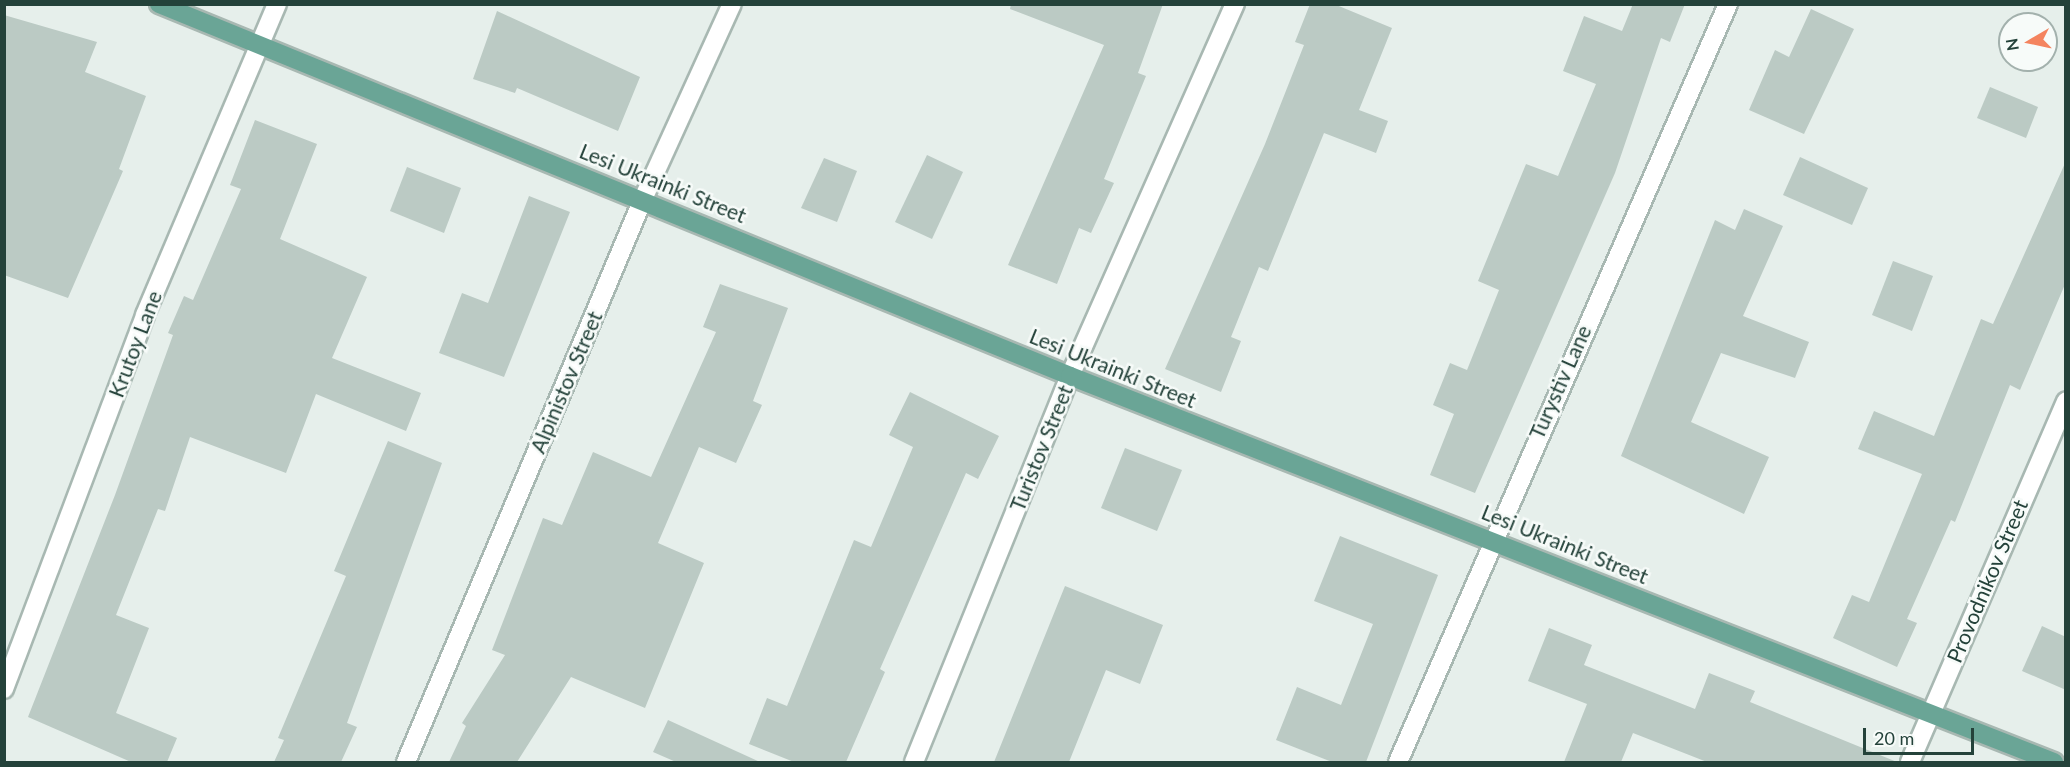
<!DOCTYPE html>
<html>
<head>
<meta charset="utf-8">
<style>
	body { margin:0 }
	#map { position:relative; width:2070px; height:767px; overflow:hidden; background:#e6efeb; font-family:Lato,sans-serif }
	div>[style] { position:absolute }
	.building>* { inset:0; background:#bbcac4 }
	.roads { filter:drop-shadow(2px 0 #a8b8b2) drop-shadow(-2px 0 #a8b8b2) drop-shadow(0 2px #a8b8b2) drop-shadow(0 -2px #a8b8b2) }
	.minor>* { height:18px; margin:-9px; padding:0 9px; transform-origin:9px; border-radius:9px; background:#fff }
	.major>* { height:18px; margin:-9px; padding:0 9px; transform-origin:9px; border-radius:9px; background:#6aa596 }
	span { translate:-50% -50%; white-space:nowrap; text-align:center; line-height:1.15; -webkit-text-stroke:5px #f7fbf9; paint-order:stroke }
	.street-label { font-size:21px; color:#24423a }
	.frame { position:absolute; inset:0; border:6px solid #24423a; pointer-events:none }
	.north { position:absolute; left:1998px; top:12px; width:60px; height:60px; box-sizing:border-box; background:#f7fbf9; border:2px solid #a3b1ad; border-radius:50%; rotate:261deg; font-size:16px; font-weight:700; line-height:24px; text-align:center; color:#24423a }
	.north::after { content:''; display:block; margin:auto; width:21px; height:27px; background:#f4845f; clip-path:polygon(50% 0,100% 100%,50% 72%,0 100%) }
	.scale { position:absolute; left:1863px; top:728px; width:111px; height:27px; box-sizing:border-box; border:3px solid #24423a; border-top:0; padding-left:8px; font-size:18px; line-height:21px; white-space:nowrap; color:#24423a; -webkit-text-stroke:4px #f7fbf9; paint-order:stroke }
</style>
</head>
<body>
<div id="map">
	<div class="building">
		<div style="clip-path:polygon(1011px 4px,1163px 4px,1138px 73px,1146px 76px,1104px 179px,1114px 183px,1091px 233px,1079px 228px,1057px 284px,1008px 265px,1104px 45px,1010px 9px)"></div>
		<div style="clip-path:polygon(1310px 4px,1334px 4px,1392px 28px,1359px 110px,1388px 121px,1376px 153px,1324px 133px,1268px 271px,1259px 267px,1231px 337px,1241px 341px,1221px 392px,1165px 369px,1265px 144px,1304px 45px,1295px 42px)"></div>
		<div style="clip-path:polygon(1633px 4px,1685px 4px,1670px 42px,1661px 38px,1615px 173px,1475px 493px,1430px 475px,1454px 414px,1433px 405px,1450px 363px,1467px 370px,1499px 290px,1478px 281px,1526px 164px,1558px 176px,1596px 84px,1563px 71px,1584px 16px,1622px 31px)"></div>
		<div style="clip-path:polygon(1811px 9px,1854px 29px,1804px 134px,1749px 110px,1775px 50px,1789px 57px)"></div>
		<div style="clip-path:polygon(497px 11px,640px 77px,618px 131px,517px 88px,515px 93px,473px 79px)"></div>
		<div style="clip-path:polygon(4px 15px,97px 42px,85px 72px,146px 96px,119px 169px,123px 171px,68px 298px,4px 275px)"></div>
		<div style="clip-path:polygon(1990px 87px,2038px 107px,2026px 138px,1977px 118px)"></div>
		<div style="clip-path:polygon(255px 120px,317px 144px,280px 239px,367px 277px,332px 358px,421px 393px,406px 431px,316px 394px,286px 473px,190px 437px,165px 511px,158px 509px,116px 615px,149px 628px,116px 713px,177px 738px,167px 762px,131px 762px,28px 717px,115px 495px,173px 335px,168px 333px,184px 296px,193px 300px,241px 189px,230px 185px)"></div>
		<div style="clip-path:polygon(927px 155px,963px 172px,932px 239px,895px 222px)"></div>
		<div style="clip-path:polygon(1800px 157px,1868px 188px,1852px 225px,1783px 195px)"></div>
		<div style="clip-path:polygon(824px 158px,857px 171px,837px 222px,801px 208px)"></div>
		<div style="clip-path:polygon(2066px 161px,2066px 282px,2020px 390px,2010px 385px,1955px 522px,1951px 520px,1907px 619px,1917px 623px,1897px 667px,1833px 638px,1852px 595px,1869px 602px,1922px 474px,1858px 449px,1874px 411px,1934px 436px,1981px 319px,1993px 324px)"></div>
		<div style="clip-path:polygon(407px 167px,461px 188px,444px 233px,390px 211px)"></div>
		<div style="clip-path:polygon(529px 196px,570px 212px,504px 377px,439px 353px,462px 293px,488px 303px)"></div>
		<div style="clip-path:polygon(1744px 209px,1783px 226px,1743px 316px,1809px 342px,1795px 378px,1721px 353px,1691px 422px,1769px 457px,1744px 514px,1621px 456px,1715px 220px,1735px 230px)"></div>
		<div style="clip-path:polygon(1893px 261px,1933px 276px,1912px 331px,1872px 315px)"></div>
		<div style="clip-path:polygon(720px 284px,788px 308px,753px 401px,762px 405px,736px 463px,699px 447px,658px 543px,704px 563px,645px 708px,571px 677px,517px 762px,449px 762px,466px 726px,462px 723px,505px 655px,492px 650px,543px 518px,562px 525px,593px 452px,651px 477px,716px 332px,703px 327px)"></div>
		<div style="clip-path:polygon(910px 392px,999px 436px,978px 479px,966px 473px,880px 669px,885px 672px,846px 762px,794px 762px,749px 744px,767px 698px,787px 706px,854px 540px,871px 547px,913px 447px,889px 435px)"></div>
		<div style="clip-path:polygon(388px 441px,442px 463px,347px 723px,357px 727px,341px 762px,274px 762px,284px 740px,278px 738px,346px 576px,334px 571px)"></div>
		<div style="clip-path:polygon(1125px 448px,1182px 470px,1157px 531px,1101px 508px)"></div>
		<div style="clip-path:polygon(1340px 536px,1438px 575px,1366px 762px,1332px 762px,1276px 740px,1297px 687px,1341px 705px,1373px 624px,1314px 601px)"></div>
		<div style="clip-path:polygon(1065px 586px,1163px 625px,1140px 684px,1106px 670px,1069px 762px,994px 762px)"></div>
		<div style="clip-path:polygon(2042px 626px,2066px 637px,2066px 690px,2022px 671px)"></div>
		<div style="clip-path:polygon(1549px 628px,1592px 645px,1584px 665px,1695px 709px,1709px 673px,1755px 691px,1750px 702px,1897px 762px,1707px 762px,1633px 733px,1621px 762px,1564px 762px,1587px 704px,1528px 681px)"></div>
		<div style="clip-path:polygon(668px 720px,760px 762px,676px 762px,653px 752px)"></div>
	</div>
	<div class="roads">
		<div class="minor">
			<div style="left:4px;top:689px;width:400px;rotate:-69.3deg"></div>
			<div style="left:145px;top:315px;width:338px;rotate:-67deg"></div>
			<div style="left:406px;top:762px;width:611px;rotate:-67.17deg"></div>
			<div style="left:643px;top:199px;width:214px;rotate:-65.5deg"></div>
			<div style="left:914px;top:762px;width:416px;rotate:-68deg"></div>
			<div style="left:1070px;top:376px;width:407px;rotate:-66.1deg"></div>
			<div style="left:1398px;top:762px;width:827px;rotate:-66.47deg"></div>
			<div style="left:1910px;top:762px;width:393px;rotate:-66.6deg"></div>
		</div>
		<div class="major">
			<div style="left:159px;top:4px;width:984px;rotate:22.21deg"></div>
			<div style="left:1070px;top:376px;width:1057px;rotate:21.42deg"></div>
		</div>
	</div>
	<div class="street-label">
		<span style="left:663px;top:183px;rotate:22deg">Lesi Ukrainki Street</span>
		<span style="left:135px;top:344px;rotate:-69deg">Krutoy Lane</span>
		<span style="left:1113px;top:368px;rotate:22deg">Lesi Ukrainki Street</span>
		<span style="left:566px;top:382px;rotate:-67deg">Alpinistov Street</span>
		<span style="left:1560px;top:382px;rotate:-66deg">Turystiv Lane</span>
		<span style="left:1041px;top:448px;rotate:-68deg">Turistov Street</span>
		<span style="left:1565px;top:544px;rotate:22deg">Lesi Ukrainki Street</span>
		<span style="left:1987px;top:581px;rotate:-67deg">Provodnikov Street</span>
	</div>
	<div class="frame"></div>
	<div class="north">N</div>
	<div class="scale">20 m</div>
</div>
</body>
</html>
